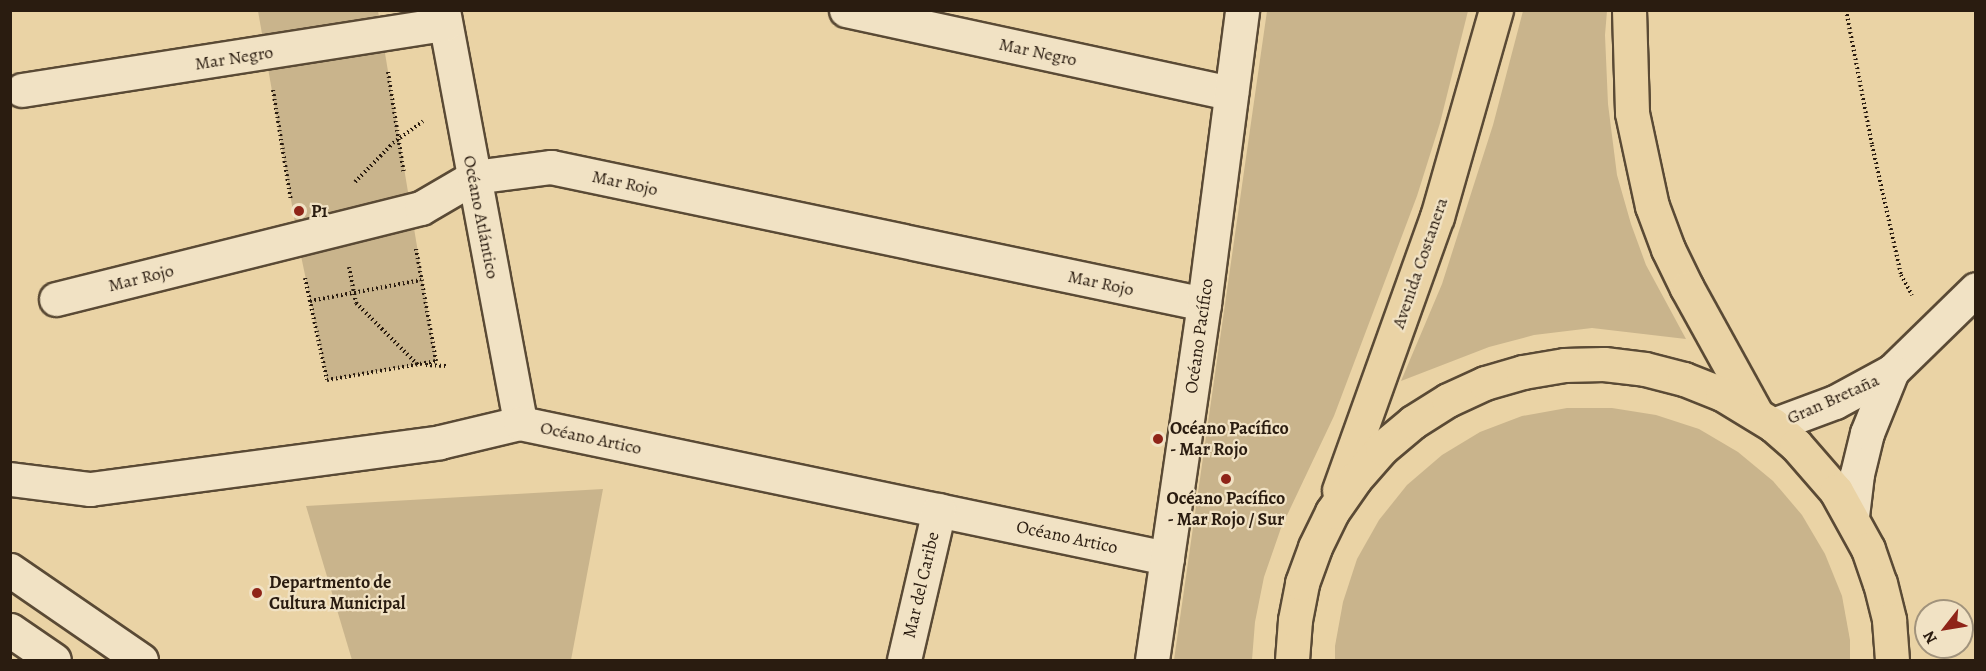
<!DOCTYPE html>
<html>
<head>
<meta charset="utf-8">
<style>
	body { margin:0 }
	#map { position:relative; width:1986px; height:671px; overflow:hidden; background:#ead3a5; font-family:Alegreya,serif }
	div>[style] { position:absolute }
	.green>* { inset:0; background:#c9b48c }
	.path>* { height:4px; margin-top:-2px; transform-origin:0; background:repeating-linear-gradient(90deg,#2a1c10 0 1.5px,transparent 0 4.5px) }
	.roads { filter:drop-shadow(2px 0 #5a4a35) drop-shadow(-2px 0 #5a4a35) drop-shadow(0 2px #5a4a35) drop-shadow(0 -2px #5a4a35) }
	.minor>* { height:33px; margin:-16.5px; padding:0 16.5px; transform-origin:16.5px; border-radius:16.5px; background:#f1e2c4 }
	.tertiary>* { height:33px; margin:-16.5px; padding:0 16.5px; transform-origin:16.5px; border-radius:16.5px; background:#f1e2c4 }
	.primary>* { height:33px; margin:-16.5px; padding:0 16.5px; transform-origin:16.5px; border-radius:16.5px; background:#ead3a5 }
	.dots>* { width:16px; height:16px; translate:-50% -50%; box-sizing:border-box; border:3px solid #f1e2c4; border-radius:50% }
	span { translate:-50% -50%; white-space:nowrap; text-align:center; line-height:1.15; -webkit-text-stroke:4.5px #f1e2c4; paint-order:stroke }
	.street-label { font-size:18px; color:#2a1c10 }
	.poi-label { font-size:18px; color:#2a1c10; font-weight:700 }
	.left { translate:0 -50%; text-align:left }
	.frame { position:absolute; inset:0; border:12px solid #2a1c10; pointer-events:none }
	.north { position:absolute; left:1914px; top:599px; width:60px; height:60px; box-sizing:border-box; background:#f1e2c4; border:2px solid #a1937c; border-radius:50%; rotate:239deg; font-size:16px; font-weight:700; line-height:24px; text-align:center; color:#2a1c10 }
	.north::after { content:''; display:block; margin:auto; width:21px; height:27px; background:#8f2418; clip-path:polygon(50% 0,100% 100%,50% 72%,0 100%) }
</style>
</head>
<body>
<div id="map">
	<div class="green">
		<div style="clip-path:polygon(258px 11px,378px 11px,436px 361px,327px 380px,300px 251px)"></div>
		<div style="clip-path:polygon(1267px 11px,1468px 11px,1440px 123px,1417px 196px,1334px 416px,1281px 528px,1264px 577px,1255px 622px,1252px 660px,1174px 660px)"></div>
		<div style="clip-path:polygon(1523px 11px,1607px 11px,1605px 35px,1608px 104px,1617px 175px,1631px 224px,1646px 265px,1686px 339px,1592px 328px,1534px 335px,1489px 347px,1401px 381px,1442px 284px,1493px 125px)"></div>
		<div style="clip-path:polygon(1567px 408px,1612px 408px,1656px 415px,1699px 429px,1738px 452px,1773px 481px,1802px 515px,1825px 554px,1842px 596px,1850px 640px,1850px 660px,1335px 660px,1335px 646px,1343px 602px,1357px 559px,1379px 520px,1407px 485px,1442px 455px,1480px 432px,1522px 416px)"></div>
		<div style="clip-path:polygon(603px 489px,571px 660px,352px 660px,306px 506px)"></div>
	</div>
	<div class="path">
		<div style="left:1846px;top:10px;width:137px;rotate:79.1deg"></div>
		<div style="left:1872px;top:145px;width:133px;rotate:77.4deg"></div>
		<div style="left:1901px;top:275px;width:23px;rotate:61deg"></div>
		<div style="left:388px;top:72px;width:103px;rotate:81.1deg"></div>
		<div style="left:273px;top:90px;width:112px;rotate:80.8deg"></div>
		<div style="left:355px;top:182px;width:54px;rotate:-45.7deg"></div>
		<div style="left:393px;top:143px;width:37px;rotate:-36deg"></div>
		<div style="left:349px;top:267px;width:37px;rotate:79deg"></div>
		<div style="left:356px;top:303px;width:88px;rotate:45deg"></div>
		<div style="left:305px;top:278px;width:104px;rotate:77.8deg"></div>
		<div style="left:327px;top:380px;width:111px;rotate:-9.9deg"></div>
		<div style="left:436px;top:361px;width:114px;rotate:-100.1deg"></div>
		<div style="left:310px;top:301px;width:113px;rotate:-10.7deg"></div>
		<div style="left:426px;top:365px;width:20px;rotate:3deg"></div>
	</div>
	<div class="roads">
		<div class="minor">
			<div style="left:443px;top:10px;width:420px;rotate:79.4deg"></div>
			<div style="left:846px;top:10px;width:394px;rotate:12.2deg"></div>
			<div style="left:22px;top:90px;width:428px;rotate:-8.9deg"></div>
			<div style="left:56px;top:299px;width:376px;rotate:-14deg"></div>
			<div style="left:421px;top:208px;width:61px;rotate:-30.3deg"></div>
			<div style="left:474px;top:177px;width:78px;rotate:-7.4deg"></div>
			<div style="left:551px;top:167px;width:667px;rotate:11.85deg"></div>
			<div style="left:1773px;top:425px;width:66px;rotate:-20.4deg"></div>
			<div style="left:1835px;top:402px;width:65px;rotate:-28.5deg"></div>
			<div style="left:1892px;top:371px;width:117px;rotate:-44.3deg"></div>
			<div style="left:10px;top:479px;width:81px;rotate:7.1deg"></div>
			<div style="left:90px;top:489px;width:353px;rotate:-7.6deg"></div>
			<div style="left:440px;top:442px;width:82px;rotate:-13.4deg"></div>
			<div style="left:520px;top:423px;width:661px;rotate:11.79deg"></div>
			<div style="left:1852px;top:516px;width:42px;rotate:-83.2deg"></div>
			<div style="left:1857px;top:474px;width:42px;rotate:-76.3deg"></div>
			<div style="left:1867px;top:433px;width:67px;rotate:-68deg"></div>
			<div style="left:904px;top:660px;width:154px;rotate:-76.9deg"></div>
			<div style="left:1152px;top:660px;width:360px;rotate:-81.7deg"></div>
			<div style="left:1204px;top:304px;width:296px;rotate:-82.6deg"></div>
		</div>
		<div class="tertiary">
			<div style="left:10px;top:570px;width:159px;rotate:34.5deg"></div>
			<div style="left:10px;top:630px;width:53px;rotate:34.3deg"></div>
		</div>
		<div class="primary">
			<div style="left:1629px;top:10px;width:103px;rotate:88.3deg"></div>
			<div style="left:1632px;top:113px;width:95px;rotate:77.9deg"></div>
			<div style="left:1652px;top:206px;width:46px;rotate:69.6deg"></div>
			<div style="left:1668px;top:249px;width:43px;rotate:64deg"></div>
			<div style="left:1687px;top:288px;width:143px;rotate:61.1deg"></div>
			<div style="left:1339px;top:490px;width:290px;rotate:-70.3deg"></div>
			<div style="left:1437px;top:217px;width:215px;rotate:-74.1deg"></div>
			<div style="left:1292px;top:660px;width:40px;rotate:-85.7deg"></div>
			<div style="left:1295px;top:620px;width:38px;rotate:-79deg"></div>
			<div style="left:1302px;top:583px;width:38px;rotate:-70deg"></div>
			<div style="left:1315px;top:547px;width:39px;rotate:-64deg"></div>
			<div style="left:1332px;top:512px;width:40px;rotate:-55.1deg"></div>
			<div style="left:1355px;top:479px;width:41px;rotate:-48.9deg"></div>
			<div style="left:1382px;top:448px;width:40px;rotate:-40deg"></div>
			<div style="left:1413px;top:422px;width:41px;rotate:-32.2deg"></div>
			<div style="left:1448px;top:400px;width:41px;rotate:-24.7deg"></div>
			<div style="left:1485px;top:383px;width:40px;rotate:-16deg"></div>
			<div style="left:1523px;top:372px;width:42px;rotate:-9.7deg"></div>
			<div style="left:1564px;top:365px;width:40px;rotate:-1.4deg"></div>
			<div style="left:1604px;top:364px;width:41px;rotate:7deg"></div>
			<div style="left:1645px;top:369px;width:40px;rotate:14.4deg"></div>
			<div style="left:1684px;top:379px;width:41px;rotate:21.5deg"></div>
			<div style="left:1722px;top:394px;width:60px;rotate:31.3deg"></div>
			<div style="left:1773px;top:425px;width:30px;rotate:41deg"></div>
			<div style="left:1796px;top:445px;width:61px;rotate:49deg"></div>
			<div style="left:1836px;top:491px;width:66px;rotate:61.1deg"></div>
			<div style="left:1868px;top:549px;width:36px;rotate:71deg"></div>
			<div style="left:1880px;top:583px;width:38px;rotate:76deg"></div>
			<div style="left:1889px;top:620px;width:40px;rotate:85.7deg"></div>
		</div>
	</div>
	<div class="dots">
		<div style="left:299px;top:211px;background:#8f2418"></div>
		<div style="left:1158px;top:439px;background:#8f2418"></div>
		<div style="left:1226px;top:479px;background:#8f2418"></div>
		<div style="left:257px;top:593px;background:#8f2418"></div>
	</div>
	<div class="street-label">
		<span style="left:1038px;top:52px;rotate:12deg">Mar Negro</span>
		<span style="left:234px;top:58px;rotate:-9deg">Mar Negro</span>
		<span style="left:625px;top:183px;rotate:12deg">Mar Rojo</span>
		<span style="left:481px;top:217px;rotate:79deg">Océano Atlántico</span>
		<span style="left:1420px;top:263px;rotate:-71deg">Avenida Costanera</span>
		<span style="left:141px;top:278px;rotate:-14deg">Mar Rojo</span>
		<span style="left:1101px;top:283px;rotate:12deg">Mar Rojo</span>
		<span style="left:1199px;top:336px;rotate:-82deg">Océano Pacífico</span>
		<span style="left:1833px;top:399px;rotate:-24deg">Gran Bretaña</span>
		<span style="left:591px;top:438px;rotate:12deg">Océano Artico</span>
		<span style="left:1067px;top:537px;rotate:12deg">Océano Artico</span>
		<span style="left:921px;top:585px;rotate:-77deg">Mar del Caribe</span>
	</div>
	<div class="poi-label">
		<span class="left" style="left:311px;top:211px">P1</span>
		<span class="left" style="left:1170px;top:439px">Océano Pacífico<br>- Mar Rojo</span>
		<span style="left:1226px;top:509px">Océano Pacífico<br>- Mar Rojo / Sur</span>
		<span class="left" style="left:269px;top:593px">Departmento de<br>Cultura Municipal</span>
	</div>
	<div class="frame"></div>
	<div class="north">N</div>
</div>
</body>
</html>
